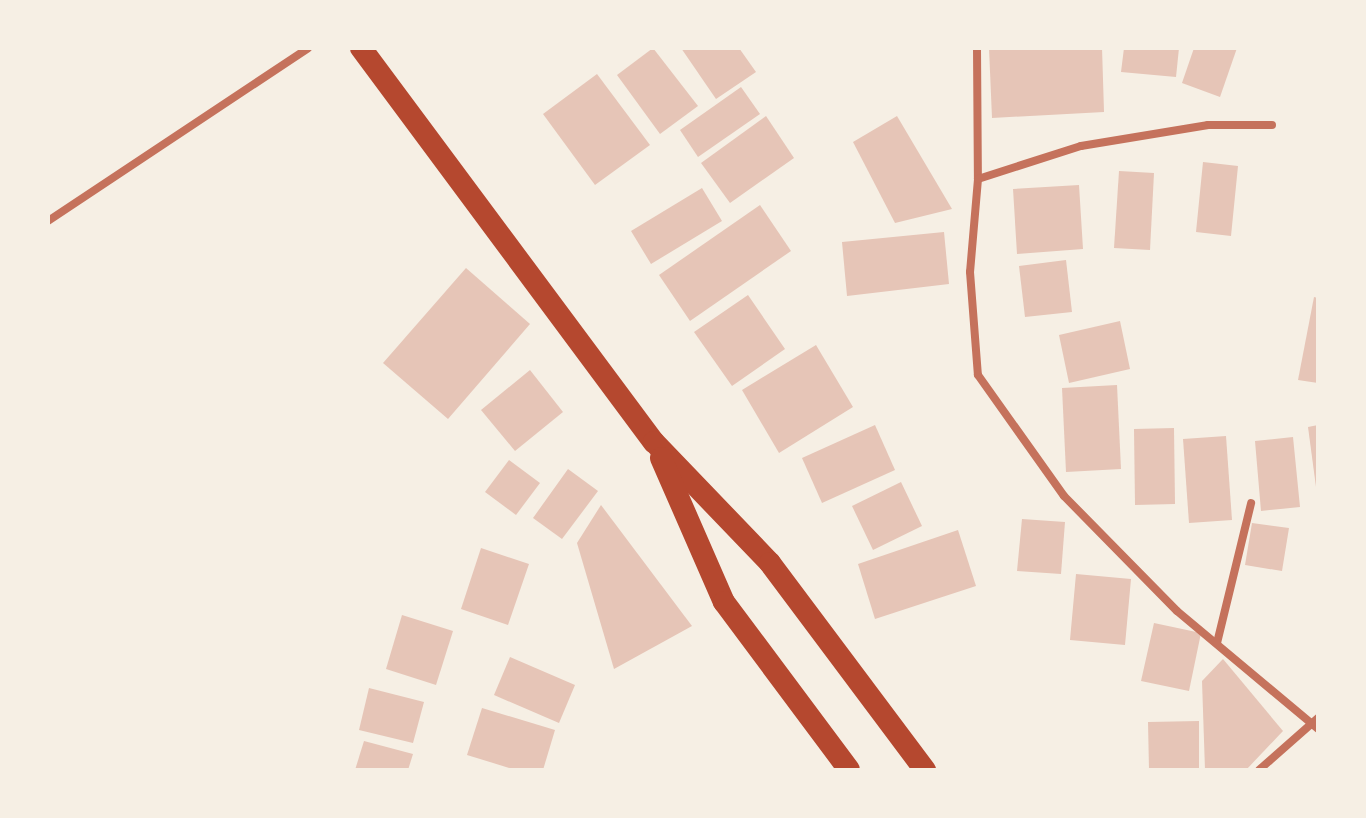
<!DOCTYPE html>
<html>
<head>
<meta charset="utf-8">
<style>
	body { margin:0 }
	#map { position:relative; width:1366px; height:818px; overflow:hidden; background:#f6efe4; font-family:"Open Sans",sans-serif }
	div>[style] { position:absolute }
	.building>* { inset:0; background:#e6c5b7 }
	.minor>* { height:8px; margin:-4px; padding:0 4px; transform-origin:4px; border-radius:4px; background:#c5725c }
	.trunk>* { height:22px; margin:-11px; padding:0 11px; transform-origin:11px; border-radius:11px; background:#b5482f }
	span { translate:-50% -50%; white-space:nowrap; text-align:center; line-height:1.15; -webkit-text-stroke:6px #f6efe4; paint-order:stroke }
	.frame { position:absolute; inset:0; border:50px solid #f6efe4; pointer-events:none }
</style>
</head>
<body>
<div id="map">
	<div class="building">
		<div style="clip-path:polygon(653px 48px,698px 106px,660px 134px,617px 75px)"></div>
		<div style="clip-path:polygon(681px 48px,739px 48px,756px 72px,716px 99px)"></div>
		<div style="clip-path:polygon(989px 48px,1102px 48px,1104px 112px,992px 118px)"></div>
		<div style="clip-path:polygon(1124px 48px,1179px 48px,1176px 77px,1121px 72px)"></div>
		<div style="clip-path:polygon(1194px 48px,1237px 48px,1220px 97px,1182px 83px)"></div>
		<div style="clip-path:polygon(597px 74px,650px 145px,595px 185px,543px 114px)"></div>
		<div style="clip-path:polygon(741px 87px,760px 114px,698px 157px,680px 130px)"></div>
		<div style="clip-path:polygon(766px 116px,794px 158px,730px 203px,701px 163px)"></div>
		<div style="clip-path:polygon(897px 116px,952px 209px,895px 223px,853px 142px)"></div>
		<div style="clip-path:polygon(1203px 162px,1238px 166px,1231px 236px,1196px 232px)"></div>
		<div style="clip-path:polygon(1119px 171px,1154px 173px,1150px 250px,1114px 248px)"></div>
		<div style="clip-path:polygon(1079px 185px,1083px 249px,1017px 254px,1013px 189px)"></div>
		<div style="clip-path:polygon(702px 188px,722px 221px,651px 264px,631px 231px)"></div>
		<div style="clip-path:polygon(760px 205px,791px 251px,690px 321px,659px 275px)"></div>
		<div style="clip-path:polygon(944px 232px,949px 284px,847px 296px,842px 242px)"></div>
		<div style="clip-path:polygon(1066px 260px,1072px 312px,1025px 317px,1019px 266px)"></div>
		<div style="clip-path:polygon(466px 268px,530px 324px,448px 419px,383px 363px)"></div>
		<div style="clip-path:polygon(748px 295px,785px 349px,732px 386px,694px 332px)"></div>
		<div style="clip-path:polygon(1314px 297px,1318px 298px,1318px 383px,1298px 380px)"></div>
		<div style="clip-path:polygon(1120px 321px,1130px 369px,1069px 383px,1059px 335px)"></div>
		<div style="clip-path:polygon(816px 345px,853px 407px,779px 453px,742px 390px)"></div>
		<div style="clip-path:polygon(530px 370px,563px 412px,515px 451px,481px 410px)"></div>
		<div style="clip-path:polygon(1117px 385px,1121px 469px,1066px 472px,1062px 388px)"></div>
		<div style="clip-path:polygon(875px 425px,895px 470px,822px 503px,802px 458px)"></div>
		<div style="clip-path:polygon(1318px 425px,1318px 487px,1316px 487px,1308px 427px)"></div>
		<div style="clip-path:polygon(1174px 428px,1175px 504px,1135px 505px,1134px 429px)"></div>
		<div style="clip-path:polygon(1226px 436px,1232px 520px,1189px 523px,1183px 439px)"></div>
		<div style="clip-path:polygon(1293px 437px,1300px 507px,1261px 511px,1255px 441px)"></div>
		<div style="clip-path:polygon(509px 460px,540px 483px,516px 515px,485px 492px)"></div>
		<div style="clip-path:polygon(568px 469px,598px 491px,562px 539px,533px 518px)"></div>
		<div style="clip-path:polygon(901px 482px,922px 526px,873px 550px,852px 506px)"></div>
		<div style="clip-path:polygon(601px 505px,692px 626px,614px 669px,577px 543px)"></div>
		<div style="clip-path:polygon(1022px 519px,1065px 522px,1061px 574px,1017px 571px)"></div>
		<div style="clip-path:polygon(1252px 523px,1289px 528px,1282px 571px,1245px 565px)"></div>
		<div style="clip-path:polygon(958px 530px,976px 586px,875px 619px,858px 564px)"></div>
		<div style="clip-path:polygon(481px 548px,529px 564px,508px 625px,461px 609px)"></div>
		<div style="clip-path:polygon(1076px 574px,1131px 579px,1125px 645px,1070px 640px)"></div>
		<div style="clip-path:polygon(402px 615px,453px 631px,436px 685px,386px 669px)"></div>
		<div style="clip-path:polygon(1154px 623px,1201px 633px,1189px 691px,1141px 681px)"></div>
		<div style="clip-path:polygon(510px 657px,575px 685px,559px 723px,494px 695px)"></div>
		<div style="clip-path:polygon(1223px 659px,1283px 731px,1246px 770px,1205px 770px,1202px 681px)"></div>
		<div style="clip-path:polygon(369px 688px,424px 702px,413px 743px,359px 730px)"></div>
		<div style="clip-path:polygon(482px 708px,555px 730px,543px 770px,516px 770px,467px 755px)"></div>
		<div style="clip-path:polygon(1199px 721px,1199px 770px,1149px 770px,1148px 722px)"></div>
		<div style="clip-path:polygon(364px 741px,413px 754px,408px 770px,355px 770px)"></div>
	</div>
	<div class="minor">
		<div style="left:977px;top:48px;width:131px;rotate:89.6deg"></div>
		<div style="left:978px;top:179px;width:93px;rotate:94.9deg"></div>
		<div style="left:970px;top:272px;width:103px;rotate:85.6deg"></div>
		<div style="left:978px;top:375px;width:148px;rotate:54.6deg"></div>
		<div style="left:1064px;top:496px;width:161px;rotate:45.5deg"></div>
		<div style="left:1177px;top:611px;width:184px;rotate:39.9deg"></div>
		<div style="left:978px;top:179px;width:108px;rotate:-17.8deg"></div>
		<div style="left:1081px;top:146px;width:129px;rotate:-9.4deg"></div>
		<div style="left:1208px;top:125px;width:64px"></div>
		<div style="left:48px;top:221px;width:312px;rotate:-33.6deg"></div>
		<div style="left:1217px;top:643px;width:144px;rotate:-76.3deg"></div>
		<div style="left:1259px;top:770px;width:79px;rotate:-41.4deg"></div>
	</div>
	<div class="trunk">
		<div style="left:361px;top:48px;width:491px;rotate:53.4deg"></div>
		<div style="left:654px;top:442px;width:168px;rotate:46.2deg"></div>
		<div style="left:770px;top:563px;width:259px;rotate:53.2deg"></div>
		<div style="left:661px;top:458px;width:157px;rotate:66.4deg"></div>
		<div style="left:724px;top:602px;width:209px;rotate:53.3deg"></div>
	</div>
	<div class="frame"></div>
</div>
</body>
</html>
